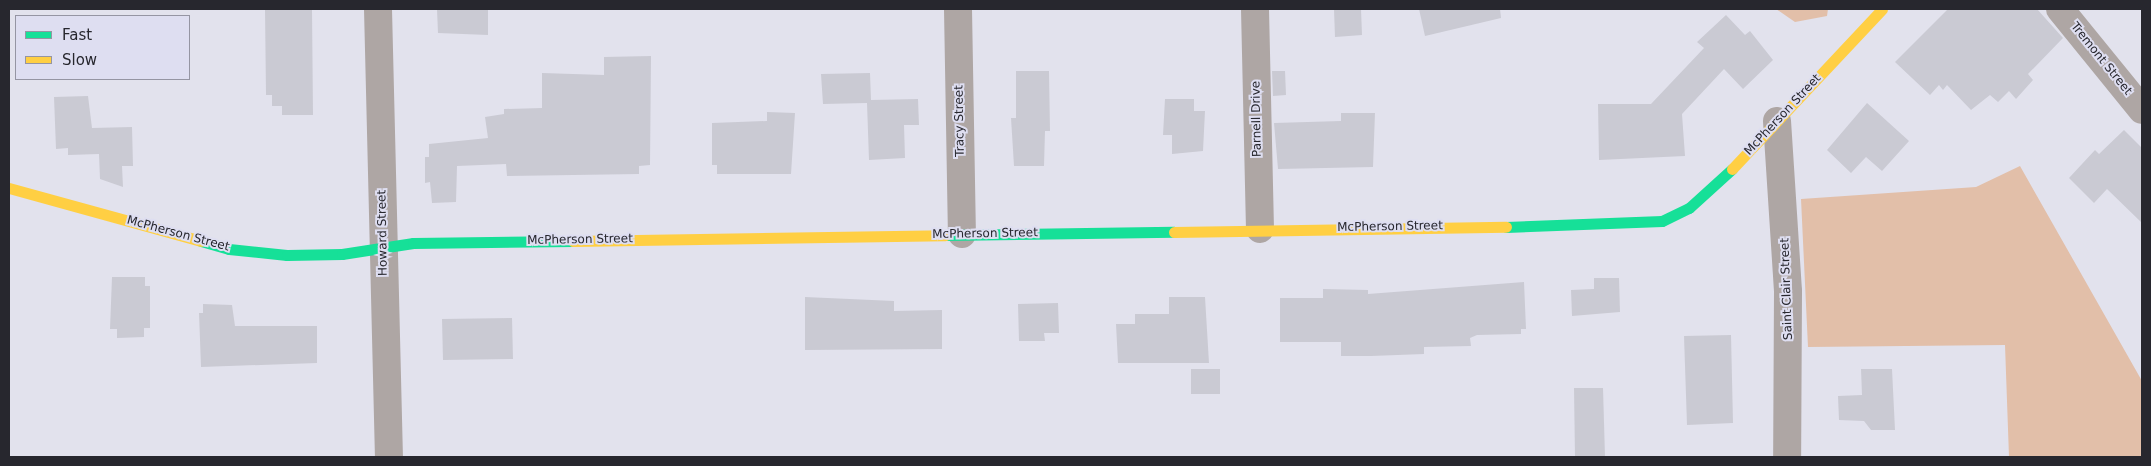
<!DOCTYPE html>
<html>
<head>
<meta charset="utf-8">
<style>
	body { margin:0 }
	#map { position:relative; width:2151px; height:466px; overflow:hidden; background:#e2e2ed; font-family:"DejaVu Sans",sans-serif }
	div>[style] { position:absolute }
	.green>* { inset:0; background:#e2bfa9 }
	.building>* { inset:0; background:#cacad3 }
	.street>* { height:28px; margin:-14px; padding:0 14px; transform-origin:14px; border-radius:14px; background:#aea6a4 }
	.fast>* { height:11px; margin:-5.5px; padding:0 5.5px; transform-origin:5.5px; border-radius:5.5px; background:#16e098 }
	.slow>* { height:11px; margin:-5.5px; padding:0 5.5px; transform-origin:5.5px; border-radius:5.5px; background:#ffcf43 }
	span { translate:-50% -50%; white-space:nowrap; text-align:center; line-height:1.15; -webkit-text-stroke:4px #dedef1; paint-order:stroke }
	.street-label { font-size:12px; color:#27272e }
	.frame { position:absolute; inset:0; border:10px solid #27272e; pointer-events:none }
	.legend { position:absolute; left:15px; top:15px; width:175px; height:65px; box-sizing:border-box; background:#dedef1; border:1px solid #9595a3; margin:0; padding:6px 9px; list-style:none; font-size:15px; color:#27272e }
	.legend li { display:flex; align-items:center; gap:10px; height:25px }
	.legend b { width:25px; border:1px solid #9595a3 }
</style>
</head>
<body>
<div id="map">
	<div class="green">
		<div style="clip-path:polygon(1776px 9px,1828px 9px,1827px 16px,1795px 22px)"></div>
		<div style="clip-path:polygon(2020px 166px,2142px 381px,2142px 457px,2009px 457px,2005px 345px,1808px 347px,1801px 199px,1976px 187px)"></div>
	</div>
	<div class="building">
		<div style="clip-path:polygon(265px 9px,312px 9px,313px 115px,282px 115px,282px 106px,272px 106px,272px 95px,266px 95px)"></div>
		<div style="clip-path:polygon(437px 9px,488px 9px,488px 35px,438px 33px)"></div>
		<div style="clip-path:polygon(1334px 9px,1361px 9px,1362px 35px,1335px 37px)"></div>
		<div style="clip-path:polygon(1419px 9px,1500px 9px,1501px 18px,1425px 36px)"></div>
		<div style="clip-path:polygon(1948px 9px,2037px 9px,2063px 38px,2028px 74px,2033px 80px,2016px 99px,2009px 91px,1998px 102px,1990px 95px,1971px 110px,1947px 85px,1943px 90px,1939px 85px,1930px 95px,1895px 62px)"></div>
		<div style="clip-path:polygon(1726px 15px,1745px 35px,1750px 31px,1773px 60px,1743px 89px,1724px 69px,1682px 114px,1685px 156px,1599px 160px,1598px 104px,1651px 104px,1704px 48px,1697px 42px)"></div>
		<div style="clip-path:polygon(651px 56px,650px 165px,639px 166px,639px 174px,507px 176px,506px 164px,457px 166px,456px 202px,432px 203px,430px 182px,425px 183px,425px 157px,429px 157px,429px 144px,488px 138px,485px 117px,504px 114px,504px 109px,542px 108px,542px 73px,604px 75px,604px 57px)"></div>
		<div style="clip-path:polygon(1016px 71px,1049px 71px,1050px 131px,1045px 131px,1044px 166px,1014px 166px,1011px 118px,1016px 118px)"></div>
		<div style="clip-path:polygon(1272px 71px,1285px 71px,1286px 95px,1273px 96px)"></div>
		<div style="clip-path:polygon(870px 73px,871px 100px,918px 99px,919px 125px,904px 125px,905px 158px,869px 160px,867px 103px,823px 104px,821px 74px)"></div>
		<div style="clip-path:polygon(88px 96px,92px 128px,132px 127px,133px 166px,122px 166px,123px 187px,100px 179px,99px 154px,68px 155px,68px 148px,56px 149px,54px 97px)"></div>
		<div style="clip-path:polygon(1165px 99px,1194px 99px,1194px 111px,1205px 111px,1203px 151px,1172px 154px,1172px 135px,1163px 135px)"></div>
		<div style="clip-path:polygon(1867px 103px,1909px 141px,1882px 171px,1866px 157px,1851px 173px,1827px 150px)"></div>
		<div style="clip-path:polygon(767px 112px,795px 113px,791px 174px,717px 174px,717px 165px,712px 165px,712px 123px,767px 121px)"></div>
		<div style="clip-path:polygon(1341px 113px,1375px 113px,1373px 167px,1278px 169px,1274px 123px,1341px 121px)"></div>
		<div style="clip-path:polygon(2124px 130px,2142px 148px,2142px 223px,2107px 189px,2094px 203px,2069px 178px,2095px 150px,2099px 154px)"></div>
		<div style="clip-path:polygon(112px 277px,145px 277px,145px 286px,150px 286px,150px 328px,144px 328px,144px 337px,117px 338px,117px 329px,110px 329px)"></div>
		<div style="clip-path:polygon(1594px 278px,1619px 278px,1620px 312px,1572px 316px,1571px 290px,1594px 289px)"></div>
		<div style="clip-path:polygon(1524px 282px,1526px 329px,1521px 329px,1521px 334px,1477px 335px,1470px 338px,1471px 346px,1424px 347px,1424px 354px,1371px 356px,1341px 356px,1341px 342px,1280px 342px,1280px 298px,1323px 298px,1323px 289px,1368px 290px,1368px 294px)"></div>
		<div style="clip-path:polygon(805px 297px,894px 301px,894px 311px,942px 310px,942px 349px,805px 350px)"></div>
		<div style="clip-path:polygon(1169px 297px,1205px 297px,1209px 363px,1118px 363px,1116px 324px,1135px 324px,1135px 314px,1169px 314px)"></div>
		<div style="clip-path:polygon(1058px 303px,1059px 333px,1044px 333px,1045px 341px,1019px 341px,1018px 304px)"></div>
		<div style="clip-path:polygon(203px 304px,232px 305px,235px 326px,317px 326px,317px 363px,201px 367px,199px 313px,203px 313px)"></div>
		<div style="clip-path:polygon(512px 318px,513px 359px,443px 360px,442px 319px)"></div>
		<div style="clip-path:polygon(1731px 335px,1733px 423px,1687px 425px,1684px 336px)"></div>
		<div style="clip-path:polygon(1191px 369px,1220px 369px,1220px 394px,1191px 394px)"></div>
		<div style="clip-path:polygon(1861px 369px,1892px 369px,1895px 430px,1871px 430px,1864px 421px,1839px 420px,1838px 396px,1862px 395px)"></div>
		<div style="clip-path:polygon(1574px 388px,1603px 388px,1605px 457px,1575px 457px)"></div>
	</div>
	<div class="street">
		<div style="left:378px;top:9px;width:448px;rotate:88.6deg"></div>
		<div style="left:958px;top:9px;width:225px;rotate:89deg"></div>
		<div style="left:1255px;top:9px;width:220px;rotate:88.7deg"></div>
		<div style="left:2060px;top:9px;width:130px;rotate:50.9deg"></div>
		<div style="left:1777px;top:121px;width:171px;rotate:86.3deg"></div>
		<div style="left:1788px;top:292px;width:165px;rotate:90.3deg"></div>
	</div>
	<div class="fast">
		<div style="left:1506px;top:227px;width:156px;rotate:-2.2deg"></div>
		<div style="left:1662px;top:221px;width:30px;rotate:-26deg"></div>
		<div style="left:1689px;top:208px;width:58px;rotate:-42.2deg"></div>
		<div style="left:945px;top:235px;width:229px;rotate:-0.8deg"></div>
		<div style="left:201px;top:241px;width:29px;rotate:16deg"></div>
		<div style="left:229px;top:249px;width:58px;rotate:5.9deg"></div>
		<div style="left:287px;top:255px;width:55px;rotate:-1deg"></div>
		<div style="left:342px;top:254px;width:72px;rotate:-8.8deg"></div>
		<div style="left:413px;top:243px;width:160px;rotate:-0.7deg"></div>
	</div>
	<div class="slow">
		<div style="left:1732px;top:169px;width:219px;rotate:-46.8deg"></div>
		<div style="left:9px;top:188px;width:199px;rotate:15.4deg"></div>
		<div style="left:1174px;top:232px;width:332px;rotate:-0.9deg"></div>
		<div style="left:573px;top:241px;width:372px;rotate:-0.9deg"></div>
	</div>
	<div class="street-label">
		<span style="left:2101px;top:59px;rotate:51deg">Tremont Street</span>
		<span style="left:1783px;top:115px;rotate:-47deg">McPherson Street</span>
		<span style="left:1257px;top:119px;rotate:-91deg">Parnell Drive</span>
		<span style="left:960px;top:121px;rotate:-91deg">Tracy Street</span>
		<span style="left:1390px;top:227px;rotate:-1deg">McPherson Street</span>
		<span style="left:383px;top:233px;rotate:-91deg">Howard Street</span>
		<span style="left:178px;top:234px;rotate:15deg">McPherson Street</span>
		<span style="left:985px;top:234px;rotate:-1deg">McPherson Street</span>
		<span style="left:580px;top:240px;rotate:-1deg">McPherson Street</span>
		<span style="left:1787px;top:289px;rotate:-92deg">Saint Clair Street</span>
	</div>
	<div class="frame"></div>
	<ul class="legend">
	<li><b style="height:6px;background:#16e098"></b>Fast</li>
	<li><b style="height:6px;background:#ffcf43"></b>Slow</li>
	</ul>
</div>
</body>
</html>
